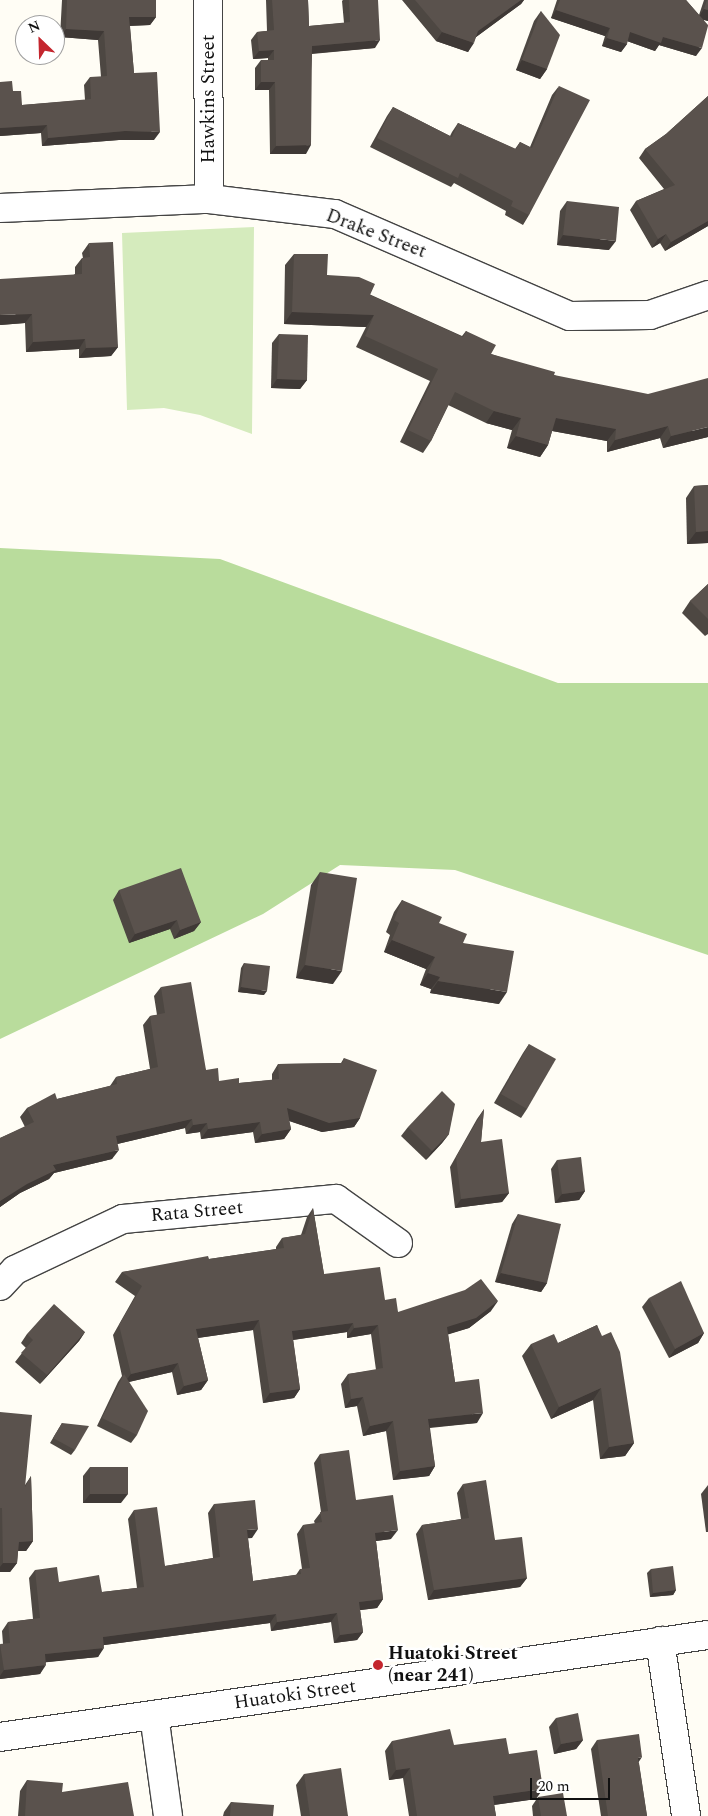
<!DOCTYPE html>
<html>
<head>
<meta charset="utf-8">
<style>
	body { margin:0 }
	#map { position:relative; width:708px; height:1816px; overflow:hidden; background:#fffdf5; font-family:Spectral,serif }
	div>[style] { position:absolute }
	.green>* { inset:0; background:#d5ebbd }
	.forest>* { inset:0; background:#b9dc9c }
	.roads { filter:drop-shadow(1px 0 #444) drop-shadow(-1px 0 #444) drop-shadow(0 1px #444) drop-shadow(0 -1px #444) }
	.street>* { height:28px; margin:-14px; padding:0 14px; transform-origin:14px; border-radius:14px; background:#fff }
	.wall>* { inset:0; background:#4d4742 }
	.shaded-wall>* { inset:0; background:#3f3936 }
	.building>* { inset:0; background:#5a524d }
	.dots>* { width:14px; height:14px; translate:-50% -50%; box-sizing:border-box; border:2px solid #fff; border-radius:50% }
	span { translate:-50% -50%; white-space:nowrap; text-align:center; line-height:1.15; -webkit-text-stroke:5px #fff; paint-order:stroke }
	.street-label { font-size:19px; color:#111 }
	.poi-label { font-size:19px; color:#111; font-weight:700 }
	.left { translate:0 -50%; text-align:left }
	.north { position:absolute; left:15px; top:15px; width:50px; height:50px; box-sizing:border-box; background:#fff; border:1px solid #a0a0a0; border-radius:50%; rotate:336deg; font-size:14px; font-weight:700; line-height:20px; text-align:center; color:#111 }
	.north::after { content:''; display:block; margin:auto; width:18px; height:22px; background:#c4262e; clip-path:polygon(50% 0,100% 100%,50% 72%,0 100%) }
	.scale { position:absolute; left:530px; top:1778px; width:80px; height:22px; box-sizing:border-box; border:2px solid #111; border-top:0; padding-left:6px; font-size:15px; line-height:18px; white-space:nowrap; color:#111; -webkit-text-stroke:4px #fff; paint-order:stroke }
</style>
</head>
<body>
<div id="map">
	<div class="green">
		<div style="clip-path:polygon(254px 227px,252px 434px,200px 415px,164px 408px,127px 410px,122px 233px)"></div>
	</div>
	<div class="forest">
		<div style="clip-path:polygon(0 548px,220px 559px,558px 683px,708px 683px,708px 955px,455px 870px,340px 865px,263px 914px,0 1039px)"></div>
	</div>
	<div class="roads">
		<div class="street">
			<div style="left:208px;top:0;width:199px;rotate:89.7deg"></div>
			<div style="left:0;top:208px;width:209px;rotate:-2.5deg"></div>
			<div style="left:209px;top:199px;width:127px;rotate:6.8deg"></div>
			<div style="left:335px;top:214px;width:256px;rotate:23.5deg"></div>
			<div style="left:570px;top:316px;width:80px;rotate:-0.7deg"></div>
			<div style="left:650px;top:315px;width:61px;rotate:-19deg"></div>
			<div style="left:0;top:1286px;width:22px;rotate:-47deg"></div>
			<div style="left:15px;top:1270px;width:119px;rotate:-25.3deg"></div>
			<div style="left:123px;top:1219px;width:214px;rotate:-5.4deg"></div>
			<div style="left:336px;top:1199px;width:76px;rotate:35.4deg"></div>
			<div style="left:660px;top:1641px;width:177px;rotate:81.5deg"></div>
			<div style="left:154px;top:1715px;width:102px;rotate:82.1deg"></div>
			<div style="left:0;top:1737px;width:715px;rotate:-8.2deg"></div>
		</div>
	</div>
	<div class="wall">
		<div style="clip-path:polygon(62px 0,156px 0,156px 17px,150px 25px,130px 26px,134px 73px,154px 140px,119px 140px,42px 146px,41px 133px,0 136px,0 82px,13px 91px,22px 105px,85px 100px,84px 85px,90px 77px,101px 77px,98px 40px,60px 37px)"></div>
		<div style="clip-path:polygon(266px 0,308px 0,309px 26px,344px 23px,342px 1px,343px 0,378px 0,375px 48px,312px 54px,306px 154px,270px 154px,269px 90px,255px 90px,255px 68px,261px 60px,268px 60px,268px 58px,253px 59px,251px 40px,257px 32px,267px 31px)"></div>
		<div style="clip-path:polygon(402px 0,524px 0,521px 4px,476px 37px,468px 52px,436px 41px)"></div>
		<div style="clip-path:polygon(557px 0,686px 0,699px 15px,704px 0,708px 0,708px 21px,704px 20px,696px 56px,659px 45px,655px 51px,627px 41px,627px 44px,621px 52px,602px 46px,605px 36px,551px 18px)"></div>
		<div style="clip-path:polygon(541px 11px,547px 69px,540px 79px,516px 70px,534px 21px)"></div>
		<div style="clip-path:polygon(559px 86px,529px 215px,523px 225px,505px 215px,506px 211px,454px 183px,451px 187px,370px 147px,387px 116px,393px 107px,450px 136px,452px 132px,458px 123px,515px 149px,520px 142px,530px 147px,552px 95px)"></div>
		<div style="clip-path:polygon(708px 96px,708px 226px,665px 251px,660px 243px,652px 248px,630px 210px,636px 201px,664px 189px,639px 158px,645px 149px,666px 134px)"></div>
		<div style="clip-path:polygon(567px 201px,609px 250px,557px 245px,560px 211px)"></div>
		<div style="clip-path:polygon(89px 243px,118px 347px,111px 356px,79px 358px,79px 349px,26px 352px,25px 323px,0 325px,75px 274px,75px 267px,82px 258px,83px 258px,82px 253px)"></div>
		<div style="clip-path:polygon(294px 254px,327px 275px,462px 336px,466px 331px,491px 354px,554px 375px,708px 437px,663px 448px,660px 438px,607px 452px,607px 441px,552px 431px,548px 445px,540px 457px,507px 448px,512px 430px,486px 423px,448px 405px,431px 441px,423px 453px,400px 442px,430px 381px,356px 347px,366px 327px,284px 324px,285px 265px)"></div>
		<div style="clip-path:polygon(279px 334px,307px 380px,300px 389px,271px 388px,272px 343px)"></div>
		<div style="clip-path:polygon(708px 485px,708px 543px,687px 544px,686px 498px,694px 486px)"></div>
		<div style="clip-path:polygon(708px 584px,708px 634px,705px 636px,682px 613px,690px 601px)"></div>
		<div style="clip-path:polygon(320px 872px,333px 984px,296px 978px,311px 885px)"></div>
		<div style="clip-path:polygon(119px 890px,201px 922px,194px 931px,174px 939px,170px 929px,129px 943px,113px 900px)"></div>
		<div style="clip-path:polygon(402px 900px,463px 943px,499px 1004px,430px 993px,431px 989px,420px 985px,426px 969px,384px 952px,390px 935px,386px 932px,394px 912px)"></div>
		<div style="clip-path:polygon(244px 963px,264px 995px,238px 992px,241px 968px)"></div>
		<div style="clip-path:polygon(161px 987px,206px 1070px,219px 1081px,239px 1083px,272px 1080px,272px 1074px,278px 1064px,341px 1063px,344px 1058px,360px 1118px,354px 1127px,322px 1132px,289px 1121px,291px 1129px,284px 1139px,255px 1143px,253px 1132px,201px 1139px,200px 1132px,186px 1134px,185px 1128px,117px 1144px,112px 1159px,54px 1173px,49px 1179px,20px 1193px,0 1207px,0 1138px,25px 1127px,20px 1117px,27px 1108px,57px 1099px,110px 1086px,116px 1077px,150px 1069px,143px 1025px,150px 1016px,157px 1015px,154px 996px)"></div>
		<div style="clip-path:polygon(529px 1044px,527px 1109px,521px 1118px,494px 1103px,523px 1053px)"></div>
		<div style="clip-path:polygon(484px 1109px,481px 1142px,509px 1193px,502px 1202px,455px 1208px,450px 1167px,477px 1119px)"></div>
		<div style="clip-path:polygon(408px 1127px,449px 1134px,442px 1143px,426px 1160px,401px 1136px)"></div>
		<div style="clip-path:polygon(557px 1160px,585px 1191px,579px 1200px,555px 1203px,551px 1169px)"></div>
		<div style="clip-path:polygon(313px 1208px,324px 1274px,385px 1300px,398px 1312px,491px 1311px,469px 1328px,448px 1334px,455px 1382px,477px 1423px,430px 1428px,435px 1466px,429px 1476px,393px 1480px,386px 1431px,363px 1436px,357px 1406px,345px 1408px,341px 1384px,348px 1374px,376px 1370px,371px 1334px,347px 1338px,347px 1332px,293px 1340px,300px 1389px,294px 1398px,263px 1403px,253px 1330px,198px 1338px,208px 1380px,201px 1390px,177px 1395px,172px 1372px,129px 1382px,137px 1435px,131px 1443px,97px 1426px,118px 1382px,122px 1376px,113px 1335px,135px 1296px,115px 1282px,122px 1272px,276px 1249px,276px 1247px,282px 1238px,301px 1235px,307px 1217px)"></div>
		<div style="clip-path:polygon(518px 1214px,547px 1283px,541px 1292px,495px 1282px,512px 1224px)"></div>
		<div style="clip-path:polygon(649px 1298px,704px 1333px,698px 1343px,669px 1358px,642px 1307px)"></div>
		<div style="clip-path:polygon(597px 1325px,634px 1443px,625px 1456px,600px 1459px,593px 1400px,551px 1419px,522px 1356px,531px 1344px,558px 1343px)"></div>
		<div style="clip-path:polygon(85px 1332px,79px 1341px,40px 1384px,15px 1362px,26px 1348px,21px 1343px,27px 1334px)"></div>
		<div style="clip-path:polygon(0 1412px,25px 1485px,31px 1476px,33px 1541px,26px 1551px,18px 1551px,17px 1563px,10px 1572px,0 1572px)"></div>
		<div style="clip-path:polygon(62px 1423px,75px 1450px,71px 1455px,50px 1443px)"></div>
		<div style="clip-path:polygon(320px 1454px,356px 1500px,391px 1539px,376px 1541px,383px 1599px,377px 1608px,360px 1610px,363px 1632px,357px 1640px,334px 1643px,331px 1622px,271px 1631px,270px 1623px,104px 1645px,98px 1657px,46px 1662px,40px 1674px,0 1679px,0 1645px,3px 1644px,2px 1631px,8px 1622px,33px 1619px,29px 1578px,35px 1570px,59px 1582px,102px 1592px,137px 1588px,128px 1519px,134px 1510px,165px 1566px,213px 1558px,208px 1513px,214px 1504px,252px 1538px,248px 1538px,253px 1581px,296px 1575px,300px 1569px,302px 1569px,297px 1534px,303px 1525px,315px 1524px,314px 1521px,321px 1512px,314px 1463px)"></div>
		<div style="clip-path:polygon(90px 1467px,121px 1503px,83px 1503px,83px 1476px)"></div>
		<div style="clip-path:polygon(463px 1484px,495px 1540px,527px 1578px,520px 1587px,428px 1600px,416px 1534px,422px 1525px,461px 1519px,457px 1493px)"></div>
		<div style="clip-path:polygon(708px 1485px,708px 1532px,706px 1532px,701px 1494px)"></div>
		<div style="clip-path:polygon(651px 1569px,676px 1590px,673px 1595px,650px 1597px,647px 1573px)"></div>
		<div style="clip-path:polygon(556px 1718px,583px 1740px,576px 1749px,554px 1754px,549px 1727px)"></div>
		<div style="clip-path:polygon(597px 1740px,639px 1763px,647px 1816px,601px 1816px,591px 1749px)"></div>
		<div style="clip-path:polygon(392px 1741px,454px 1745px,509px 1754px,536px 1799px,494px 1805px,496px 1816px,409px 1816px,403px 1778px,389px 1780px,385px 1751px)"></div>
		<div style="clip-path:polygon(304px 1774px,348px 1816px,301px 1816px,296px 1785px)"></div>
		<div style="clip-path:polygon(27px 1780px,62px 1792px,134px 1816px,18px 1816px,20px 1791px)"></div>
		<div style="clip-path:polygon(538px 1797px,567px 1816px,533px 1816px,532px 1806px)"></div>
		<div style="clip-path:polygon(231px 1802px,273px 1816px,223px 1816px,224px 1812px)"></div>
	</div>
	<div class="shaded-wall">
		<div style="clip-path:polygon(521px 0,524px 0,521px 4px,472px 40px,478px 31px)"></div>
		<div style="clip-path:polygon(704px 9px,708px 10px,708px 21px,698px 18px)"></div>
		<div style="clip-path:polygon(556px 10px,610px 28px,605px 36px,551px 18px)"></div>
		<div style="clip-path:polygon(129px 17px,156px 17px,150px 25px,123px 26px)"></div>
		<div style="clip-path:polygon(66px 29px,104px 31px,98px 40px,60px 37px)"></div>
		<div style="clip-path:polygon(442px 32px,474px 43px,468px 52px,436px 41px)"></div>
		<div style="clip-path:polygon(630px 32px,663px 37px,702px 48px,696px 56px,659px 45px,655px 51px,624px 40px)"></div>
		<div style="clip-path:polygon(607px 38px,627px 44px,621px 52px,602px 46px)"></div>
		<div style="clip-path:polygon(380px 40px,375px 48px,306px 54px,312px 46px)"></div>
		<div style="clip-path:polygon(274px 50px,268px 58px,253px 59px,259px 51px)"></div>
		<div style="clip-path:polygon(522px 60px,547px 69px,540px 79px,516px 70px)"></div>
		<div style="clip-path:polygon(261px 82px,275px 82px,269px 90px,255px 90px)"></div>
		<div style="clip-path:polygon(47px 125px,41px 133px,0 136px,0 128px)"></div>
		<div style="clip-path:polygon(125px 131px,160px 132px,154px 140px,119px 140px,42px 146px,48px 138px)"></div>
		<div style="clip-path:polygon(311px 145px,306px 154px,270px 154px,276px 146px)"></div>
		<div style="clip-path:polygon(708px 221px,708px 226px,665px 251px,671px 242px)"></div>
		<div style="clip-path:polygon(666px 234px,660px 243px,652px 248px,658px 239px)"></div>
		<div style="clip-path:polygon(563px 235px,616px 241px,609px 250px,557px 245px)"></div>
		<div style="clip-path:polygon(292px 312px,374px 315px,366px 327px,284px 324px)"></div>
		<div style="clip-path:polygon(32px 314px,25px 323px,0 325px,0 315px)"></div>
		<div style="clip-path:polygon(85px 339px,79px 349px,26px 352px,33px 342px)"></div>
		<div style="clip-path:polygon(118px 347px,111px 356px,79px 358px,86px 348px)"></div>
		<div style="clip-path:polygon(277px 379px,307px 380px,300px 389px,271px 388px)"></div>
		<div style="clip-path:polygon(494px 411px,521px 418px,512px 430px,486px 423px)"></div>
		<div style="clip-path:polygon(556px 418px,616px 429px,607px 441px,547px 430px)"></div>
		<div style="clip-path:polygon(668px 426px,660px 438px,607px 452px,615px 440px)"></div>
		<div style="clip-path:polygon(708px 427px,708px 437px,663px 448px,671px 436px)"></div>
		<div style="clip-path:polygon(516px 436px,548px 445px,540px 457px,507px 448px)"></div>
		<div style="clip-path:polygon(708px 531px,708px 543px,687px 544px,696px 532px)"></div>
		<div style="clip-path:polygon(177px 920px,170px 929px,129px 943px,135px 934px)"></div>
		<div style="clip-path:polygon(201px 922px,194px 931px,174px 939px,180px 930px)"></div>
		<div style="clip-path:polygon(392px 940px,435px 957px,426px 969px,384px 952px)"></div>
		<div style="clip-path:polygon(305px 965px,342px 971px,333px 984px,296px 978px)"></div>
		<div style="clip-path:polygon(428px 973px,440px 977px,431px 989px,420px 985px)"></div>
		<div style="clip-path:polygon(438px 981px,507px 992px,499px 1004px,430px 993px)"></div>
		<div style="clip-path:polygon(241px 987px,267px 991px,264px 995px,238px 992px)"></div>
		<div style="clip-path:polygon(287px 1108px,360px 1118px,354px 1127px,322px 1132px,281px 1118px)"></div>
		<div style="clip-path:polygon(192px 1119px,185px 1128px,109px 1146px,116px 1136px)"></div>
		<div style="clip-path:polygon(260px 1122px,253px 1132px,201px 1139px,208px 1129px)"></div>
		<div style="clip-path:polygon(207px 1123px,200px 1132px,186px 1134px,193px 1125px)"></div>
		<div style="clip-path:polygon(291px 1129px,284px 1139px,255px 1143px,262px 1134px)"></div>
		<div style="clip-path:polygon(449px 1134px,442px 1143px,426px 1160px,432px 1151px)"></div>
		<div style="clip-path:polygon(119px 1150px,112px 1159px,54px 1173px,49px 1179px,20px 1193px,0 1207px,0 1201px,53px 1165px)"></div>
		<div style="clip-path:polygon(585px 1191px,579px 1200px,555px 1203px,562px 1194px)"></div>
		<div style="clip-path:polygon(509px 1193px,502px 1202px,455px 1208px,461px 1199px)"></div>
		<div style="clip-path:polygon(501px 1273px,547px 1283px,541px 1292px,495px 1282px)"></div>
		<div style="clip-path:polygon(498px 1301px,491px 1311px,469px 1328px,440px 1337px,447px 1327px)"></div>
		<div style="clip-path:polygon(259px 1320px,253px 1330px,190px 1339px,196px 1329px)"></div>
		<div style="clip-path:polygon(353px 1323px,347px 1332px,285px 1341px,292px 1331px)"></div>
		<div style="clip-path:polygon(378px 1325px,371px 1334px,347px 1338px,354px 1328px)"></div>
		<div style="clip-path:polygon(85px 1332px,79px 1341px,40px 1384px,47px 1375px)"></div>
		<div style="clip-path:polygon(704px 1333px,698px 1343px,669px 1358px,675px 1349px)"></div>
		<div style="clip-path:polygon(178px 1363px,172px 1372px,124px 1383px,131px 1374px)"></div>
		<div style="clip-path:polygon(208px 1380px,201px 1390px,177px 1395px,184px 1386px)"></div>
		<div style="clip-path:polygon(601px 1388px,593px 1400px,551px 1419px,559px 1407px)"></div>
		<div style="clip-path:polygon(300px 1389px,294px 1398px,263px 1403px,270px 1393px)"></div>
		<div style="clip-path:polygon(363px 1397px,357px 1406px,345px 1408px,351px 1399px)"></div>
		<div style="clip-path:polygon(483px 1413px,477px 1423px,422px 1428px,428px 1419px)"></div>
		<div style="clip-path:polygon(393px 1421px,386px 1431px,363px 1436px,370px 1426px)"></div>
		<div style="clip-path:polygon(634px 1443px,625px 1456px,600px 1459px,609px 1447px)"></div>
		<div style="clip-path:polygon(435px 1466px,429px 1476px,393px 1480px,400px 1471px)"></div>
		<div style="clip-path:polygon(90px 1494px,128px 1494px,121px 1503px,83px 1503px)"></div>
		<div style="clip-path:polygon(258px 1529px,252px 1538px,241px 1539px,247px 1530px)"></div>
		<div style="clip-path:polygon(398px 1530px,391px 1539px,369px 1542px,375px 1533px)"></div>
		<div style="clip-path:polygon(33px 1541px,26px 1551px,13px 1551px,19px 1542px)"></div>
		<div style="clip-path:polygon(3px 1563px,17px 1563px,10px 1572px,0 1572px,0 1567px)"></div>
		<div style="clip-path:polygon(527px 1578px,520px 1587px,428px 1600px,434px 1590px)"></div>
		<div style="clip-path:polygon(676px 1590px,673px 1595px,650px 1597px,653px 1593px)"></div>
		<div style="clip-path:polygon(383px 1599px,377px 1608px,353px 1611px,359px 1602px)"></div>
		<div style="clip-path:polygon(337px 1613px,331px 1622px,271px 1631px,277px 1622px)"></div>
		<div style="clip-path:polygon(276px 1614px,270px 1623px,97px 1646px,103px 1637px)"></div>
		<div style="clip-path:polygon(363px 1632px,357px 1640px,334px 1643px,340px 1635px)"></div>
		<div style="clip-path:polygon(104px 1648px,98px 1657px,39px 1663px,45px 1654px)"></div>
		<div style="clip-path:polygon(46px 1665px,40px 1674px,0 1679px,0 1676px,4px 1670px)"></div>
		<div style="clip-path:polygon(583px 1740px,576px 1749px,554px 1754px,561px 1744px)"></div>
		<div style="clip-path:polygon(642px 1757px,636px 1766px,638px 1758px)"></div>
		<div style="clip-path:polygon(410px 1768px,403px 1778px,389px 1780px,396px 1770px)"></div>
		<div style="clip-path:polygon(543px 1789px,536px 1799px,486px 1806px,493px 1796px)"></div>
	</div>
	<div class="building">
		<div style="clip-path:polygon(67px 0,156px 0,156px 17px,129px 17px,134px 73px,157px 72px,160px 132px,125px 131px,48px 138px,47px 125px,0 128px,0 82px,12px 81px,13px 91px,21px 91px,22px 105px,91px 99px,90px 77px,107px 76px,104px 31px,66px 29px)"></div>
		<div style="clip-path:polygon(272px 0,308px 0,309px 26px,350px 22px,349px 0,378px 0,380px 40px,312px 46px,311px 145px,276px 146px,275px 82px,261px 82px,261px 60px,274px 60px,274px 50px,259px 51px,257px 32px,274px 30px)"></div>
		<div style="clip-path:polygon(415px 0,521px 0,478px 31px,474px 43px,442px 32px)"></div>
		<div style="clip-path:polygon(560px 0,686px 0,708px 25px,708px 26px,702px 48px,663px 37px,661px 43px,630px 32px,627px 44px,607px 38px,610px 28px,556px 10px)"></div>
		<div style="clip-path:polygon(707px 0,708px 0,708px 10px,704px 9px)"></div>
		<div style="clip-path:polygon(541px 11px,560px 35px,547px 69px,522px 60px)"></div>
		<div style="clip-path:polygon(559px 86px,590px 100px,529px 215px,511px 206px,513px 201px,460px 173px,458px 178px,377px 138px,393px 107px,452px 137px,458px 123px,516px 149px,520px 142px,532px 148px)"></div>
		<div style="clip-path:polygon(708px 96px,708px 221px,671px 242px,666px 234px,658px 239px,636px 201px,675px 185px,645px 149px,666px 134px)"></div>
		<div style="clip-path:polygon(567px 201px,619px 207px,616px 241px,563px 235px)"></div>
		<div style="clip-path:polygon(113px 242px,118px 347px,86px 348px,85px 339px,33px 342px,32px 314px,0 315px,0 279px,82px 274px,82px 258px,90px 257px,89px 243px)"></div>
		<div style="clip-path:polygon(294px 254px,328px 254px,327px 275px,359px 277px,375px 284px,370px 295px,463px 337px,466px 331px,496px 345px,491px 354px,555px 372px,554px 375px,648px 394px,708px 378px,708px 427px,671px 436px,668px 426px,615px 440px,616px 429px,556px 418px,548px 445px,516px 436px,521px 418px,494px 411px,455px 392px,431px 441px,408px 430px,438px 369px,365px 336px,374px 315px,292px 312px)"></div>
		<div style="clip-path:polygon(279px 334px,308px 335px,307px 380px,277px 379px)"></div>
		<div style="clip-path:polygon(708px 485px,708px 531px,696px 532px,694px 486px)"></div>
		<div style="clip-path:polygon(708px 584px,708px 619px,690px 601px)"></div>
		<div style="clip-path:polygon(181px 868px,201px 922px,180px 930px,177px 920px,135px 934px,119px 890px)"></div>
		<div style="clip-path:polygon(320px 872px,357px 878px,342px 971px,305px 965px)"></div>
		<div style="clip-path:polygon(402px 900px,442px 917px,439px 923px,467px 934px,463px 943px,514px 951px,507px 992px,438px 981px,440px 977px,428px 973px,435px 957px,392px 940px,399px 923px,394px 920px)"></div>
		<div style="clip-path:polygon(244px 963px,270px 966px,267px 991px,241px 987px)"></div>
		<div style="clip-path:polygon(191px 982px,206px 1070px,218px 1068px,219px 1081px,239px 1078px,239px 1083px,279px 1079px,278px 1064px,342px 1063px,344px 1058px,377px 1070px,360px 1118px,329px 1123px,287px 1108px,291px 1129px,262px 1134px,260px 1122px,208px 1129px,207px 1123px,193px 1125px,192px 1119px,116px 1136px,119px 1150px,53px 1165px,56px 1170px,27px 1184px,0 1201px,0 1138px,34px 1122px,27px 1108px,55px 1093px,57px 1099px,117px 1084px,116px 1077px,158px 1067px,150px 1016px,165px 1013px,161px 987px)"></div>
		<div style="clip-path:polygon(529px 1044px,556px 1059px,527px 1109px,501px 1094px)"></div>
		<div style="clip-path:polygon(442px 1091px,455px 1104px,449px 1134px,432px 1151px,408px 1127px)"></div>
		<div style="clip-path:polygon(484px 1109px,481px 1142px,502px 1139px,509px 1193px,461px 1199px,456px 1157px)"></div>
		<div style="clip-path:polygon(581px 1157px,585px 1191px,562px 1194px,557px 1160px)"></div>
		<div style="clip-path:polygon(313px 1208px,324px 1274px,380px 1267px,385px 1300px,396px 1298px,398px 1312px,465px 1290px,481px 1279px,498px 1301px,476px 1318px,447px 1327px,455px 1382px,479px 1379px,483px 1413px,428px 1419px,435px 1466px,400px 1471px,393px 1421px,370px 1426px,363px 1397px,351px 1399px,348px 1374px,383px 1368px,378px 1325px,354px 1328px,353px 1323px,292px 1331px,300px 1389px,270px 1393px,259px 1320px,196px 1329px,208px 1380px,184px 1386px,178px 1363px,131px 1374px,119px 1325px,142px 1286px,122px 1272px,208px 1256px,209px 1259px,284px 1248px,282px 1238px,305px 1234px)"></div>
		<div style="clip-path:polygon(518px 1214px,561px 1224px,547px 1283px,501px 1273px)"></div>
		<div style="clip-path:polygon(681px 1281px,704px 1333px,675px 1349px,649px 1298px)"></div>
		<div style="clip-path:polygon(54px 1304px,85px 1332px,47px 1375px,21px 1353px,33px 1340px,27px 1334px)"></div>
		<div style="clip-path:polygon(597px 1325px,602px 1336px,611px 1332px,620px 1352px,634px 1443px,609px 1447px,601px 1388px,559px 1407px,531px 1344px,554px 1334px,558px 1343px)"></div>
		<div style="clip-path:polygon(124px 1374px,148px 1411px,137px 1435px,102px 1418px)"></div>
		<div style="clip-path:polygon(0 1412px,32px 1415px,25px 1487px,31px 1476px,33px 1541px,19px 1542px,17px 1563px,3px 1563px,2px 1508px,0 1508px)"></div>
		<div style="clip-path:polygon(62px 1423px,89px 1426px,75px 1450px,53px 1438px)"></div>
		<div style="clip-path:polygon(349px 1450px,356px 1500px,393px 1495px,398px 1530px,375px 1533px,383px 1599px,359px 1602px,363px 1632px,340px 1635px,337px 1613px,277px 1622px,276px 1614px,103px 1637px,104px 1648px,45px 1654px,46px 1665px,4px 1670px,0 1644px,10px 1643px,8px 1622px,40px 1618px,35px 1570px,57px 1567px,59px 1582px,99px 1575px,102px 1592px,144px 1587px,134px 1510px,157px 1507px,165px 1566px,220px 1557px,214px 1504px,255px 1500px,258px 1529px,247px 1530px,253px 1581px,301px 1574px,300px 1569px,310px 1568px,303px 1525px,322px 1522px,320px 1512px,328px 1511px,320px 1454px)"></div>
		<div style="clip-path:polygon(90px 1467px,128px 1467px,128px 1494px,90px 1494px)"></div>
		<div style="clip-path:polygon(486px 1480px,495px 1540px,522px 1537px,527px 1578px,434px 1590px,422px 1525px,469px 1518px,463px 1484px)"></div>
		<div style="clip-path:polygon(673px 1566px,676px 1590px,653px 1593px,651px 1569px)"></div>
		<div style="clip-path:polygon(578px 1713px,583px 1740px,561px 1744px,556px 1718px)"></div>
		<div style="clip-path:polygon(450px 1729px,454px 1745px,506px 1738px,509px 1754px,537px 1750px,543px 1789px,493px 1796px,496px 1816px,417px 1816px,410px 1768px,396px 1770px,392px 1741px)"></div>
		<div style="clip-path:polygon(639px 1734px,642px 1757px,638px 1758px,647px 1816px,608px 1816px,597px 1740px)"></div>
		<div style="clip-path:polygon(341px 1768px,348px 1816px,310px 1816px,304px 1774px)"></div>
		<div style="clip-path:polygon(27px 1780px,63px 1783px,62px 1792px,128px 1782px,134px 1816px,25px 1816px)"></div>
		<div style="clip-path:polygon(563px 1793px,567px 1816px,541px 1816px,538px 1797px)"></div>
		<div style="clip-path:polygon(231px 1802px,274px 1805px,273px 1816px,230px 1816px)"></div>
	</div>
	<div class="dots">
		<div style="left:378px;top:1665px;background:#c4262e"></div>
	</div>
	<div class="street-label">
		<span style="left:209px;top:99px;rotate:-90deg">Hawkins Street</span>
		<span style="left:376px;top:234px;rotate:21deg">Drake Street</span>
		<span style="left:197px;top:1212px;rotate:-5deg">Rata Street</span>
		<span style="left:295px;top:1695px;rotate:-8deg">Huatoki Street</span>
	</div>
	<div class="poi-label">
		<span class="left" style="left:388px;top:1665px">Huatoki Street<br>(near 241)</span>
	</div>
	<div class="north">N</div>
	<div class="scale">20 m</div>
</div>
</body>
</html>
